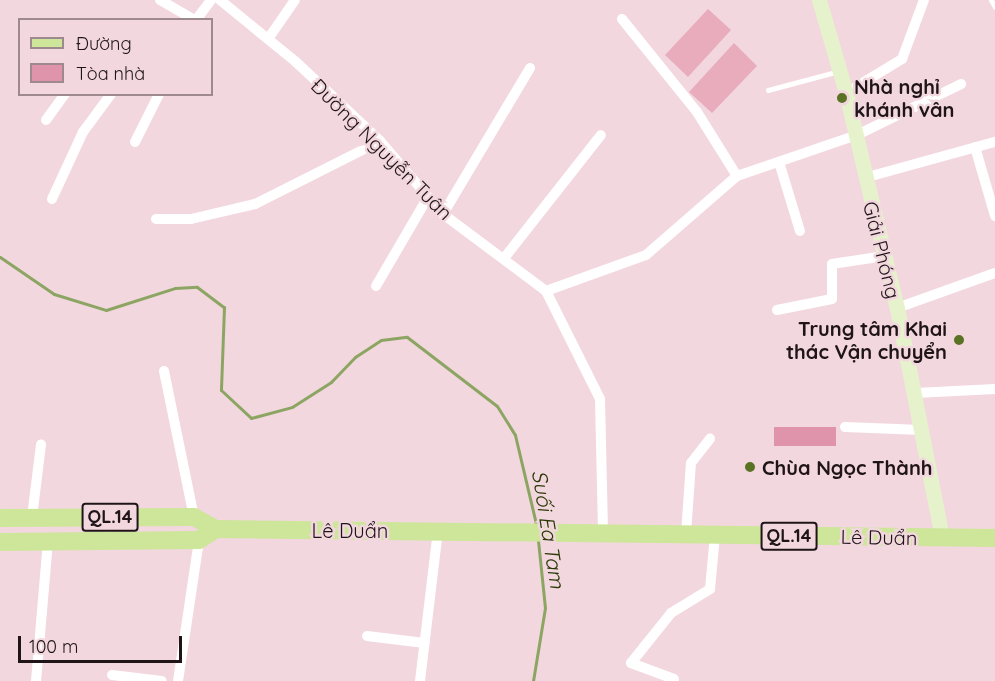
<!DOCTYPE html>
<html>
<head>
<meta charset="utf-8">
<style>
	body { margin:0 }
	#map { position:relative; width:995px; height:681px; overflow:hidden; background:#f3d7df; font-family:Quicksand,sans-serif }
	div>[style] { position:absolute }
	.green>* { inset:0; background:#e8acbd }
	.stream>* { height:3px; margin:-1.5px; padding:0 1.5px; transform-origin:1.5px; border-radius:1.5px; background:#8da562 }
	.building>* { inset:0; background:#e094ac }
	.lane>* { height:5px; margin:-2.5px; padding:0 2.5px; transform-origin:2.5px; border-radius:2.5px; background:#fff }
	.street>* { height:10px; margin:-5px; padding:0 5px; transform-origin:5px; border-radius:5px; background:#fff }
	.secondary>* { height:15px; margin:-7.5px; padding:0 7.5px; transform-origin:7.5px; border-radius:7.5px; background:#e6f2cc }
	.primary>* { height:18px; margin:-9px; padding:0 9px; transform-origin:9px; border-radius:9px; background:#cde69a }
	.dots>* { width:16px; height:16px; translate:-50% -50%; box-sizing:border-box; border:3px solid #f3d7df; border-radius:50% }
	span { translate:-50% -50%; white-space:nowrap; text-align:center; line-height:1.15; -webkit-text-stroke:5px #f3d7df; paint-order:stroke }
	.shield-label span { padding:2px 4px; background:#f3d7df; border:2px solid; border-radius:4px; -webkit-text-stroke-width:0 }
	.shield-label { font-size:18px; color:#1f1518; font-weight:700 }
	.poi-label { font-size:20px; color:#1f1518; font-weight:700 }
	.left { translate:0 -50%; text-align:left }
	.right { translate:-100% -50%; text-align:right }
	.street-label { font-size:20px; color:#1f1518 }
	.water-label { font-size:21px; color:#293804; font-style:italic }
	.legend { position:absolute; left:18px; top:18px; width:195px; height:78px; box-sizing:border-box; background:#f3d7df; border:2px solid #9e898f; margin:0; padding:8px 10px; list-style:none; font-size:18px; color:#1f1518 }
	.legend li { display:flex; align-items:center; gap:12px; height:30px }
	.legend b { width:30px; border:2px solid #9e898f }
	.scale { position:absolute; left:18px; top:636px; width:164px; height:27px; box-sizing:border-box; border:3px solid #1f1518; border-top:0; padding-left:8px; font-size:18px; line-height:21px; white-space:nowrap; color:#1f1518; -webkit-text-stroke:4px #f3d7df; paint-order:stroke }
</style>
</head>
<body>
<div id="map">
	<div class="green">
		<div style="clip-path:polygon(708px 9px,731px 30px,688px 77px,665px 55px)"></div>
		<div style="clip-path:polygon(734px 43px,757px 66px,712px 113px,689px 92px)"></div>
	</div>
	<div class="stream">
		<div style="left:0;top:257px;width:65px;rotate:34.4deg"></div>
		<div style="left:54px;top:294px;width:54px;rotate:17.1deg"></div>
		<div style="left:106px;top:310px;width:72px;rotate:-17.7deg"></div>
		<div style="left:175px;top:288px;width:22px;rotate:-3deg"></div>
		<div style="left:197px;top:287px;width:34px;rotate:37deg"></div>
		<div style="left:224px;top:307px;width:83px;rotate:92.1deg"></div>
		<div style="left:221px;top:390px;width:41px;rotate:43deg"></div>
		<div style="left:251px;top:418px;width:42px;rotate:-15deg"></div>
		<div style="left:292px;top:407px;width:46px;rotate:-32.7deg"></div>
		<div style="left:331px;top:382px;width:35px;rotate:-46deg"></div>
		<div style="left:355px;top:357px;width:31px;rotate:-33deg"></div>
		<div style="left:381px;top:340px;width:26px;rotate:-7deg"></div>
		<div style="left:407px;top:337px;width:113px;rotate:37.5deg"></div>
		<div style="left:497px;top:406px;width:34px;rotate:58deg"></div>
		<div style="left:515px;top:435px;width:96px;rotate:76.7deg"></div>
		<div style="left:533px;top:681px;width:74px;rotate:-80.7deg"></div>
		<div style="left:545px;top:608px;width:68px;rotate:-95.9deg"></div>
	</div>
	<div class="building">
		<div style="clip-path:polygon(774px 427px,836px 427px,836px 446px,774px 446px)"></div>
	</div>
	<div class="lane">
		<div style="left:991px;top:0;width:8px;rotate:60deg"></div>
		<div style="left:768px;top:90px;width:73px;rotate:-15deg"></div>
	</div>
	<div class="street">
		<div style="left:160px;top:0;width:39px;rotate:30deg"></div>
		<div style="left:220px;top:0;width:98px;rotate:39.2deg"></div>
		<div style="left:296px;top:62px;width:115px;rotate:43.2deg"></div>
		<div style="left:380px;top:141px;width:96px;rotate:49.2deg"></div>
		<div style="left:443px;top:214px;width:129px;rotate:36.8deg"></div>
		<div style="left:546px;top:291px;width:121px;rotate:63.4deg"></div>
		<div style="left:600px;top:399px;width:135px;rotate:88.7deg"></div>
		<div style="left:622px;top:19px;width:119px;rotate:51.1deg"></div>
		<div style="left:697px;top:112px;width:75px;rotate:58deg"></div>
		<div style="left:196px;top:20px;width:25px;rotate:-53deg"></div>
		<div style="left:268px;top:39px;width:47px;rotate:-55.3deg"></div>
		<div style="left:846px;top:93px;width:66px;rotate:-31.3deg"></div>
		<div style="left:902px;top:59px;width:63px;rotate:-69.6deg"></div>
		<div style="left:46px;top:120px;width:32px;rotate:-54deg"></div>
		<div style="left:135px;top:142px;width:54px;rotate:-63.4deg"></div>
		<div style="left:975px;top:147px;width:72px;rotate:73.8deg"></div>
		<div style="left:779px;top:162px;width:72px;rotate:73.1deg"></div>
		<div style="left:864px;top:178px;width:136px;rotate:-15.4deg"></div>
		<div style="left:52px;top:199px;width:74px;rotate:-65.2deg"></div>
		<div style="left:83px;top:132px;width:47px;rotate:-53.6deg"></div>
		<div style="left:443px;top:214px;width:170px;rotate:-59.2deg"></div>
		<div style="left:156px;top:219px;width:35px"></div>
		<div style="left:191px;top:219px;width:66px;rotate:-13.2deg"></div>
		<div style="left:255px;top:204px;width:140px;rotate:-26.7deg"></div>
		<div style="left:505px;top:257px;width:155px;rotate:-51.8deg"></div>
		<div style="left:376px;top:286px;width:103px;rotate:-59.7deg"></div>
		<div style="left:546px;top:291px;width:106px;rotate:-19.8deg"></div>
		<div style="left:646px;top:255px;width:121px;rotate:-41deg"></div>
		<div style="left:737px;top:176px;width:127px;rotate:-18.9deg"></div>
		<div style="left:857px;top:135px;width:116px;rotate:-26.1deg"></div>
		<div style="left:897px;top:308px;width:104px;rotate:-19.7deg"></div>
		<div style="left:777px;top:310px;width:56px;rotate:-11.3deg"></div>
		<div style="left:832px;top:299px;width:35px;rotate:-90deg"></div>
		<div style="left:832px;top:264px;width:53px;rotate:-8.7deg"></div>
		<div style="left:164px;top:371px;width:149px;rotate:78.4deg"></div>
		<div style="left:916px;top:393px;width:79px;rotate:-2.9deg"></div>
		<div style="left:845px;top:427px;width:77px;rotate:2.2deg"></div>
		<div style="left:32px;top:517px;width:73px;rotate:-82.9deg"></div>
		<div style="left:686px;top:534px;width:71px;rotate:-86deg"></div>
		<div style="left:691px;top:463px;width:31px;rotate:-52deg"></div>
		<div style="left:367px;top:636px;width:58px;rotate:6.9deg"></div>
		<div style="left:112px;top:675px;width:50px;rotate:6.8deg"></div>
		<div style="left:674px;top:679px;width:46px;rotate:-159.6deg"></div>
		<div style="left:631px;top:663px;width:64px;rotate:-51.3deg"></div>
		<div style="left:671px;top:613px;width:46px;rotate:-31.6deg"></div>
		<div style="left:710px;top:589px;width:54px;rotate:-84.7deg"></div>
		<div style="left:36px;top:681px;width:140px;rotate:-85.1deg"></div>
		<div style="left:178px;top:681px;width:143px;rotate:-81.5deg"></div>
		<div style="left:420px;top:681px;width:152px;rotate:-83.2deg"></div>
	</div>
	<div class="secondary">
		<div style="left:819px;top:0;width:97px;rotate:73.8deg"></div>
		<div style="left:846px;top:93px;width:221px;rotate:76.7deg"></div>
		<div style="left:897px;top:308px;width:233px;rotate:78.9deg"></div>
	</div>
	<div class="primary">
		<div style="left:0;top:518px;width:194px;rotate:-0.3deg"></div>
		<div style="left:194px;top:517px;width:25px;rotate:29deg"></div>
		<div style="left:216px;top:529px;width:779px;rotate:0.66deg"></div>
		<div style="left:0;top:542px;width:199px;rotate:-0.6deg"></div>
		<div style="left:199px;top:540px;width:20px;rotate:-33deg"></div>
	</div>
	<div class="dots">
		<div style="left:842px;top:98px;background:#5a7224"></div>
		<div style="left:959px;top:340px;background:#5a7224"></div>
		<div style="left:750px;top:467px;background:#5a7224"></div>
	</div>
	<div class="shield-label">
		<span style="left:110px;top:517px">QL.14</span>
		<span style="left:789px;top:536px">QL.14</span>
	</div>
	<div class="poi-label">
		<span class="left" style="left:854px;top:98px">Nhà nghỉ<br>khánh vân</span>
		<span class="right" style="left:947px;top:340px">Trung tâm Khai<br>thác Vận chuyển</span>
		<span class="left" style="left:762px;top:467px">Chùa Ngọc Thành</span>
	</div>
	<div class="street-label">
		<span style="left:382px;top:149px;rotate:45deg">Đường Nguyễn Tuân</span>
		<span style="left:882px;top:250px;rotate:76deg">Giải Phóng</span>
		<span style="left:350px;top:530px">Lê Duẩn</span>
		<span style="left:879px;top:537px;rotate:1deg">Lê Duẩn</span>
	</div>
	<div class="water-label">
		<span style="left:549px;top:529px;rotate:81deg">Suối Ea Tam</span>
	</div>
	<ul class="legend">
	<li><b style="height:8px;background:#cde69a"></b>Đường</li>
	<li><b style="height:16px;background:#e094ac"></b>Tòa nhà</li>
	</ul>
	<div class="scale">100 m</div>
</div>
</body>
</html>
